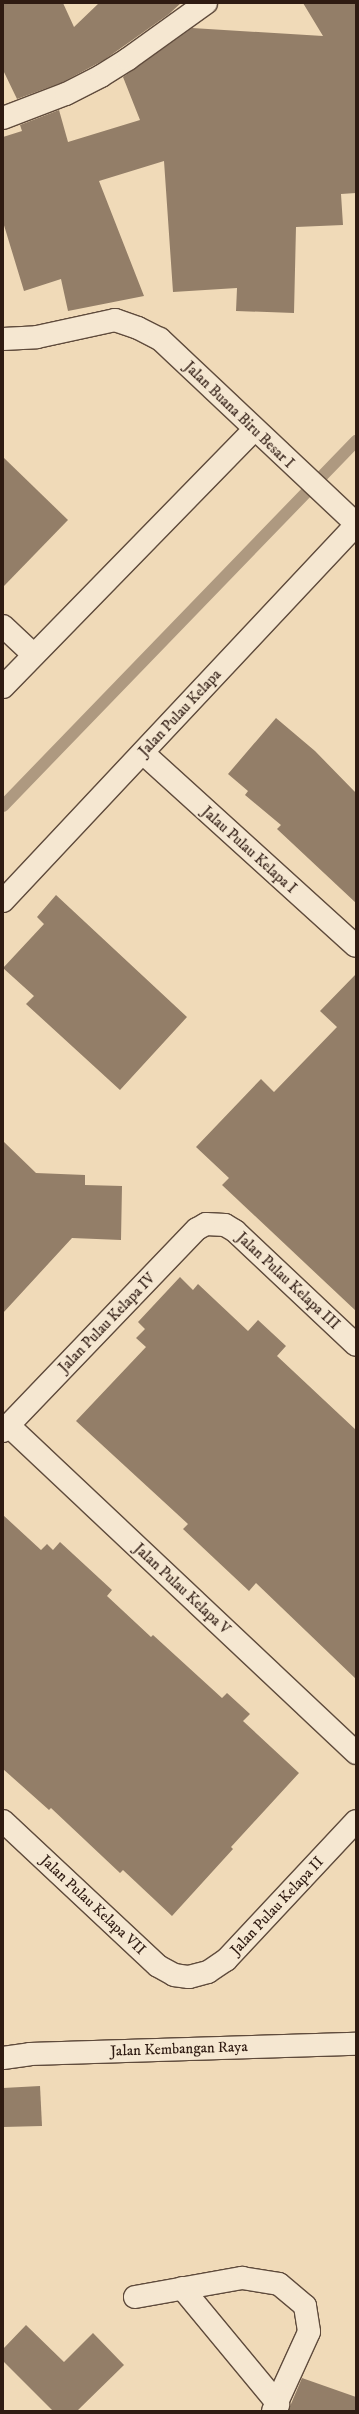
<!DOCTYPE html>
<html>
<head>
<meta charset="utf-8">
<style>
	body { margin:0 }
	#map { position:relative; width:359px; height:2414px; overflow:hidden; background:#f0dab8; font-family:"IM FELL DW Pica",serif }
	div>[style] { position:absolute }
	.stream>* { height:12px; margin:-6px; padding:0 6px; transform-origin:6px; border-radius:6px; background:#ae9980 }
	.building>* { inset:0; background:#937e68 }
	.roads { filter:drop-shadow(1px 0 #5f4b3c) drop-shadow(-1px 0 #5f4b3c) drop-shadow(0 1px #5f4b3c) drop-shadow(0 -1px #5f4b3c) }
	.minor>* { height:22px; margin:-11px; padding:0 11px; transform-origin:11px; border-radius:11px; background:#f5e7d1 }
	span { translate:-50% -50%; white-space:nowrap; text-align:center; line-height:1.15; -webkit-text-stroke:3.5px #f5e7d1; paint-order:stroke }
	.street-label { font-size:15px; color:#2f1b12 }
	.frame { position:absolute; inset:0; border:4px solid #2f1b12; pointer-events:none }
</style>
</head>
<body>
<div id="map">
	<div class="stream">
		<div style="left:3px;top:806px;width:508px;rotate:-45.96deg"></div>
	</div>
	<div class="building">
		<div style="clip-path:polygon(3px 3px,63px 3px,74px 27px,99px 3px,181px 3px,169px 14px,104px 60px,61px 83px,17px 99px,3px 70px)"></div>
		<div style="clip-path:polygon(303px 3px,356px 3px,356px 193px,341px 194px,343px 225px,296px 227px,294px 313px,236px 311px,237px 288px,173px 292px,164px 161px,99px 181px,144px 296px,68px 311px,61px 279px,24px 291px,3px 222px,3px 137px,22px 131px,20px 125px,59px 110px,68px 142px,140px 120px,123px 77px,192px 28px,323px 36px)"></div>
		<div style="clip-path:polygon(3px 457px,68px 520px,3px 587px)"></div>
		<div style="clip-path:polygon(276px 718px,315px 751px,356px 793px,356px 903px,277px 829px,281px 825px,245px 795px,248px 791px,228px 774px)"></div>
		<div style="clip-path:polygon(56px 895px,187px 1017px,120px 1090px,26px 1004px,34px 996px,3px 968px,44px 924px,37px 917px)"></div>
		<div style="clip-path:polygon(356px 974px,356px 1311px,222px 1185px,229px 1178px,196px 1147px,261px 1079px,274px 1092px,337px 1027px,320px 1011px)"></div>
		<div style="clip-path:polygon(3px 1141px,36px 1173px,85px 1175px,85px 1185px,122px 1186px,121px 1240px,72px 1238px,3px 1313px)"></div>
		<div style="clip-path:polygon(180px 1277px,193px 1290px,198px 1284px,248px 1331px,258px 1320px,286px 1346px,277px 1356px,356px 1430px,356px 1679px,256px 1583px,249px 1591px,183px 1529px,188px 1524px,76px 1421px,146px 1347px,136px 1338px,145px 1329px,138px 1322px)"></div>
		<div style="clip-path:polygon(3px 1515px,41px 1550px,47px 1544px,53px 1550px,60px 1542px,112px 1590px,107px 1596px,151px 1637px,153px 1635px,222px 1698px,227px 1693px,250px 1714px,243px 1721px,299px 1773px,231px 1847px,233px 1849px,172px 1916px,123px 1870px,120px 1873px,51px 1808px,49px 1810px,3px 1769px)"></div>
		<div style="clip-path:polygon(40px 2086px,42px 2126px,3px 2127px,3px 2088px)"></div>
		<div style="clip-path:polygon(26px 2325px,64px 2362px,93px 2333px,124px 2365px,77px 2411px,53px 2411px,3px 2361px,3px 2349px)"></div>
		<div style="clip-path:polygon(302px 2378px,356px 2397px,356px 2411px,288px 2411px)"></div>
	</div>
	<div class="roads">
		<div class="minor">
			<div style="left:3px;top:118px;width:67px;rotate:-20.9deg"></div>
			<div style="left:66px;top:94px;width:39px;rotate:-27deg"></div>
			<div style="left:101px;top:76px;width:32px;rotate:-32deg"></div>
			<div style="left:128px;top:59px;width:96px;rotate:-35.7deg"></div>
			<div style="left:3px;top:339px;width:34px;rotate:-3deg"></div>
			<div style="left:37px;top:337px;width:80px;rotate:-12.3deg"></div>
			<div style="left:115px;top:320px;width:24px;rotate:19deg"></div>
			<div style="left:138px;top:328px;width:25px;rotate:27deg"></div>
			<div style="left:160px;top:339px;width:270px;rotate:43.3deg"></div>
			<div style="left:3px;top:626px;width:42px;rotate:43.1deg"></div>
			<div style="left:3px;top:687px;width:359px;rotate:-45.7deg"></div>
			<div style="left:143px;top:753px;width:287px;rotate:42.2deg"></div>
			<div style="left:3px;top:901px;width:516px;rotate:-46.81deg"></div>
			<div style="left:8px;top:1425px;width:478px;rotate:43.3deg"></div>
			<div style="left:3px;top:1431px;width:280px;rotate:-46.2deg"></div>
			<div style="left:197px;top:1229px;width:10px;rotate:-29deg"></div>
			<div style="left:206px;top:1224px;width:19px;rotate:3deg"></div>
			<div style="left:225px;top:1225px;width:12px;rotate:31deg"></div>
			<div style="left:235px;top:1231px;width:166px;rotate:43.3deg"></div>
			<div style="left:3px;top:1821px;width:212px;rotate:43.1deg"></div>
			<div style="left:158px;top:1966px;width:18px;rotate:29deg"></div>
			<div style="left:174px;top:1975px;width:15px;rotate:8deg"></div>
			<div style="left:189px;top:1977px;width:20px;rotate:-15deg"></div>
			<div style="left:208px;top:1972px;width:22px;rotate:-34deg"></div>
			<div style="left:226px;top:1960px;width:190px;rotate:-46.9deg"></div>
			<div style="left:3px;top:2058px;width:27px;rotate:-8deg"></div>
			<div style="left:30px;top:2054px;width:326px;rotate:-1.8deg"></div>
			<div style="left:182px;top:2288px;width:151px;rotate:50.4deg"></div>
			<div style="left:135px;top:2297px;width:109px;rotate:-10.1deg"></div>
			<div style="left:242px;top:2278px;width:37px;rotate:9deg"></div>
			<div style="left:279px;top:2284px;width:34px;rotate:40deg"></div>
			<div style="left:305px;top:2306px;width:26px;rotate:81deg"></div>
			<div style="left:309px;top:2332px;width:87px;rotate:114.5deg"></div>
		</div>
	</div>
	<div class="street-label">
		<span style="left:239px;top:415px;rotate:44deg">Jalan Buana Biru Besar I</span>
		<span style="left:180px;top:713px;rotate:-47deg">Jalan Pulau Kelapa</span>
		<span style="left:249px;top:850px;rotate:42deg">Jalau Pulau Kelapa I</span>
		<span style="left:288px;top:1281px;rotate:43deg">Jalan Pulau Kelapa III</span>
		<span style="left:107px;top:1323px;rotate:-46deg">Jalan Pulau Kelapa IV</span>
		<span style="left:182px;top:1589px;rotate:43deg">Jalan Pulau Kelapa V</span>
		<span style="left:93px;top:1905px;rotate:43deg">Jalan Pulau Kelapa VII</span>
		<span style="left:277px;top:1906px;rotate:-47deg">Jalan Pulau Kelapa II</span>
		<span style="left:179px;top:2049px;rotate:-2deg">Jalan Kembangan Raya</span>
	</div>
	<div class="frame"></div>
</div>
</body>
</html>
